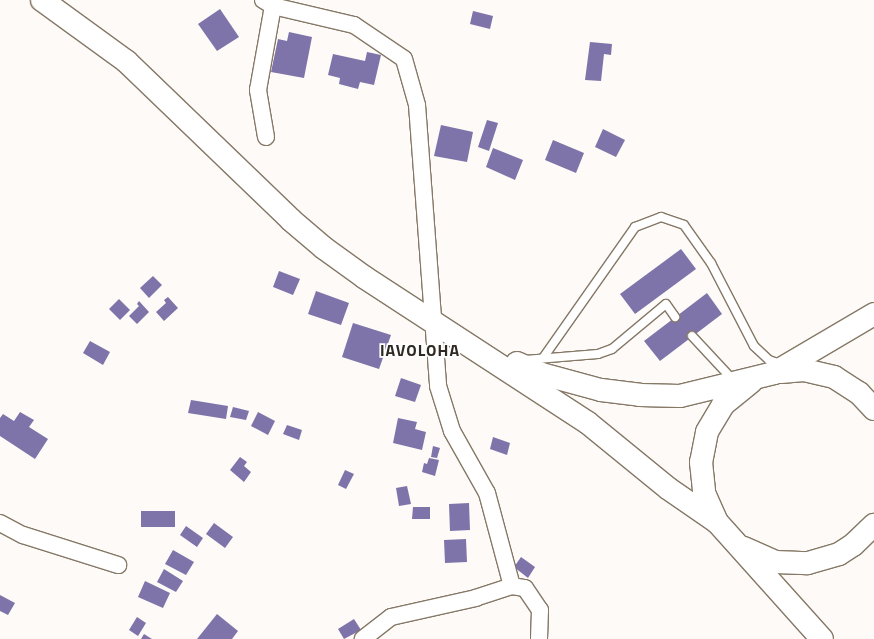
<!DOCTYPE html>
<html>
<head>
<meta charset="utf-8">
<style>
	body { margin:0 }
	#map { position:relative; width:874px; height:639px; overflow:hidden; background:#fdfaf7; font-family:"Titillium Web",sans-serif }
	div>[style] { position:absolute }
	.building>* { inset:0; background:#7e74a9 }
	.roads { filter:drop-shadow(1px 0 #857866) drop-shadow(-1px 0 #857866) drop-shadow(0 1px #857866) drop-shadow(0 -1px #857866) }
	.lane>* { height:8px; margin:-4px; padding:0 4px; transform-origin:4px; border-radius:4px; background:#fff }
	.street>* { height:16px; margin:-8px; padding:0 8px; transform-origin:8px; border-radius:8px; background:#fff }
	.primary>* { height:22px; margin:-11px; padding:0 11px; transform-origin:11px; border-radius:11px; background:#fff }
	span { translate:-50% -50%; white-space:nowrap; text-align:center; line-height:1.15; -webkit-text-stroke:3.5px #fff; paint-order:stroke }
	.district-label { font-size:16px; color:#2f2922; font-weight:700; letter-spacing:1px }
</style>
</head>
<body>
<div id="map">
	<div class="building">
		<div style="clip-path:polygon(220px 9px,239px 37px,217px 51px,198px 24px)"></div>
		<div style="clip-path:polygon(473px 11px,493px 16px,490px 29px,470px 24px)"></div>
		<div style="clip-path:polygon(289px 32px,312px 37px,304px 78px,271px 72px,278px 39px,287px 41px)"></div>
		<div style="clip-path:polygon(590px 42px,612px 44px,611px 55px,604px 54px,601px 81px,585px 80px)"></div>
		<div style="clip-path:polygon(367px 52px,381px 55px,374px 85px,360px 82px,358px 89px,339px 84px,340px 78px,328px 75px,333px 54px,365px 61px)"></div>
		<div style="clip-path:polygon(487px 120px,498px 123px,489px 151px,478px 147px)"></div>
		<div style="clip-path:polygon(441px 125px,473px 132px,467px 162px,434px 156px)"></div>
		<div style="clip-path:polygon(603px 129px,625px 140px,616px 157px,595px 147px)"></div>
		<div style="clip-path:polygon(553px 140px,584px 153px,576px 173px,545px 160px)"></div>
		<div style="clip-path:polygon(493px 148px,523px 160px,515px 180px,486px 167px)"></div>
		<div style="clip-path:polygon(681px 249px,696px 269px,635px 314px,620px 294px)"></div>
		<div style="clip-path:polygon(279px 271px,300px 279px,293px 295px,273px 287px)"></div>
		<div style="clip-path:polygon(153px 276px,162px 285px,149px 298px,140px 288px)"></div>
		<div style="clip-path:polygon(316px 291px,349px 303px,341px 325px,308px 314px)"></div>
		<div style="clip-path:polygon(707px 293px,722px 314px,660px 361px,644px 341px)"></div>
		<div style="clip-path:polygon(168px 297px,178px 308px,164px 321px,156px 312px,166px 303px,164px 300px)"></div>
		<div style="clip-path:polygon(119px 299px,130px 310px,120px 320px,109px 309px)"></div>
		<div style="clip-path:polygon(139px 301px,149px 312px,137px 324px,129px 316px,139px 306px,137px 304px)"></div>
		<div style="clip-path:polygon(353px 323px,391px 335px,379px 369px,342px 357px)"></div>
		<div style="clip-path:polygon(90px 341px,110px 352px,103px 365px,83px 353px)"></div>
		<div style="clip-path:polygon(401px 378px,421px 385px,415px 402px,395px 396px)"></div>
		<div style="clip-path:polygon(191px 400px,228px 406px,226px 419px,188px 413px)"></div>
		<div style="clip-path:polygon(233px 407px,249px 411px,246px 420px,230px 417px)"></div>
		<div style="clip-path:polygon(20px 412px,34px 420px,29px 427px,48px 439px,35px 459px,0 436px,0 418px,3px 414px,14px 421px)"></div>
		<div style="clip-path:polygon(258px 412px,275px 421px,268px 435px,251px 426px)"></div>
		<div style="clip-path:polygon(398px 418px,417px 422px,415px 429px,426px 432px,422px 450px,393px 443px)"></div>
		<div style="clip-path:polygon(287px 425px,302px 430px,299px 440px,283px 434px)"></div>
		<div style="clip-path:polygon(493px 437px,510px 443px,507px 455px,490px 449px)"></div>
		<div style="clip-path:polygon(433px 446px,440px 448px,437px 458px,431px 457px)"></div>
		<div style="clip-path:polygon(240px 457px,247px 462px,244px 466px,251px 472px,244px 482px,230px 470px)"></div>
		<div style="clip-path:polygon(429px 458px,439px 460px,435px 476px,422px 472px,424px 463px,427px 464px)"></div>
		<div style="clip-path:polygon(345px 470px,354px 474px,346px 489px,338px 485px)"></div>
		<div style="clip-path:polygon(407px 486px,411px 504px,399px 506px,396px 488px)"></div>
		<div style="clip-path:polygon(469px 503px,470px 530px,450px 531px,449px 504px)"></div>
		<div style="clip-path:polygon(413px 507px,430px 507px,430px 519px,412px 519px)"></div>
		<div style="clip-path:polygon(141px 511px,175px 511px,175px 527px,141px 527px)"></div>
		<div style="clip-path:polygon(214px 523px,233px 537px,225px 548px,206px 534px)"></div>
		<div style="clip-path:polygon(186px 526px,203px 538px,197px 547px,180px 535px)"></div>
		<div style="clip-path:polygon(466px 539px,467px 562px,445px 563px,444px 540px)"></div>
		<div style="clip-path:polygon(173px 550px,194px 562px,186px 575px,165px 564px)"></div>
		<div style="clip-path:polygon(521px 557px,535px 567px,528px 578px,514px 567px)"></div>
		<div style="clip-path:polygon(164px 569px,183px 581px,176px 592px,157px 582px)"></div>
		<div style="clip-path:polygon(145px 581px,170px 593px,163px 608px,138px 597px)"></div>
		<div style="clip-path:polygon(0 595px,15px 603px,8px 615px,0 611px)"></div>
		<div style="clip-path:polygon(217px 614px,238px 631px,232px 639px,197px 639px)"></div>
		<div style="clip-path:polygon(137px 617px,146px 623px,138px 636px,129px 630px)"></div>
		<div style="clip-path:polygon(354px 619px,361px 630px,344px 639px,338px 629px)"></div>
		<div style="clip-path:polygon(144px 634px,152px 639px,141px 639px)"></div>
	</div>
	<div class="roads">
		<div class="lane">
			<div style="left:692px;top:336px;width:62px;rotate:47deg"></div>
			<div style="left:543px;top:358px;width:160px;rotate:-54.9deg"></div>
			<div style="left:635px;top:227px;width:28px;rotate:-21deg"></div>
			<div style="left:661px;top:217px;width:24px;rotate:19deg"></div>
			<div style="left:684px;top:225px;width:47px;rotate:54.6deg"></div>
			<div style="left:711px;top:263px;width:93px;rotate:62.6deg"></div>
			<div style="left:754px;top:346px;width:21px;rotate:43deg"></div>
			<div style="left:769px;top:360px;width:15px;rotate:20deg"></div>
			<div style="left:525px;top:360px;width:73px;rotate:-4.7deg"></div>
			<div style="left:598px;top:354px;width:15px;rotate:-20deg"></div>
			<div style="left:612px;top:349px;width:70px;rotate:-39.8deg"></div>
			<div style="left:666px;top:304px;width:16px;rotate:55deg"></div>
		</div>
		<div class="street">
			<div style="left:263px;top:0;width:12px;rotate:31deg"></div>
			<div style="left:273px;top:6px;width:83px;rotate:13.2deg"></div>
			<div style="left:354px;top:25px;width:60px;rotate:34.2deg"></div>
			<div style="left:404px;top:59px;width:48px;rotate:74.2deg"></div>
			<div style="left:417px;top:105px;width:282px;rotate:85.7deg"></div>
			<div style="left:438px;top:386px;width:47px;rotate:72.7deg"></div>
			<div style="left:452px;top:431px;width:71px;rotate:60.6deg"></div>
			<div style="left:487px;top:493px;width:96px;rotate:75deg"></div>
			<div style="left:512px;top:586px;width:38px;rotate:162deg"></div>
			<div style="left:476px;top:598px;width:87px;rotate:167.4deg"></div>
			<div style="left:391px;top:617px;width:36px;rotate:142deg"></div>
			<div style="left:266px;top:137px;width:48px;rotate:-99.7deg"></div>
			<div style="left:258px;top:90px;width:85px;rotate:-79.9deg"></div>
			<div style="left:0;top:523px;width:26px;rotate:28deg"></div>
			<div style="left:23px;top:535px;width:100px;rotate:17.5deg"></div>
			<div style="left:512px;top:586px;width:13px;rotate:9deg"></div>
			<div style="left:525px;top:588px;width:27px;rotate:56deg"></div>
			<div style="left:540px;top:610px;width:29px;rotate:92deg"></div>
		</div>
		<div class="primary">
			<div style="left:42px;top:0;width:104px;rotate:36deg"></div>
			<div style="left:126px;top:61px;width:229px;rotate:43.9deg"></div>
			<div style="left:291px;top:220px;width:43px;rotate:40.3deg"></div>
			<div style="left:324px;top:248px;width:49px;rotate:35.9deg"></div>
			<div style="left:364px;top:277px;width:267px;rotate:33.1deg"></div>
			<div style="left:588px;top:423px;width:104px;rotate:39.2deg"></div>
			<div style="left:669px;top:489px;width:58px;rotate:34.5deg"></div>
			<div style="left:517px;top:363px;width:27px;rotate:24deg"></div>
			<div style="left:542px;top:374px;width:61px;rotate:15.2deg"></div>
			<div style="left:601px;top:390px;width:39px;rotate:7deg"></div>
			<div style="left:640px;top:395px;width:40px;rotate:1.4deg"></div>
			<div style="left:680px;top:396px;width:97px;rotate:-13.7deg"></div>
			<div style="left:774px;top:373px;width:116px;rotate:-30.5deg"></div>
			<div style="left:781px;top:372px;width:23px;rotate:-5deg"></div>
			<div style="left:804px;top:370px;width:31px;rotate:13deg"></div>
			<div style="left:834px;top:377px;width:30px;rotate:33deg"></div>
			<div style="left:859px;top:393px;width:22px;rotate:47deg"></div>
			<div style="left:751px;top:382px;width:36px;rotate:141deg"></div>
			<div style="left:723px;top:405px;width:31px;rotate:121deg"></div>
			<div style="left:707px;top:432px;width:31px;rotate:101deg"></div>
			<div style="left:701px;top:462px;width:31px;rotate:84deg"></div>
			<div style="left:704px;top:493px;width:32px;rotate:66deg"></div>
			<div style="left:717px;top:522px;width:157px;rotate:48.1deg"></div>
			<div style="left:744px;top:548px;width:34px;rotate:24deg"></div>
			<div style="left:775px;top:562px;width:33px;rotate:2deg"></div>
			<div style="left:808px;top:563px;width:32px;rotate:-16deg"></div>
			<div style="left:839px;top:554px;width:17px;rotate:-33deg"></div>
			<div style="left:853px;top:545px;width:29px;rotate:-44deg"></div>
		</div>
	</div>
	<div class="district-label">
		<span style="left:420px;top:350px">IAVOLOHA</span>
	</div>
</div>
</body>
</html>
